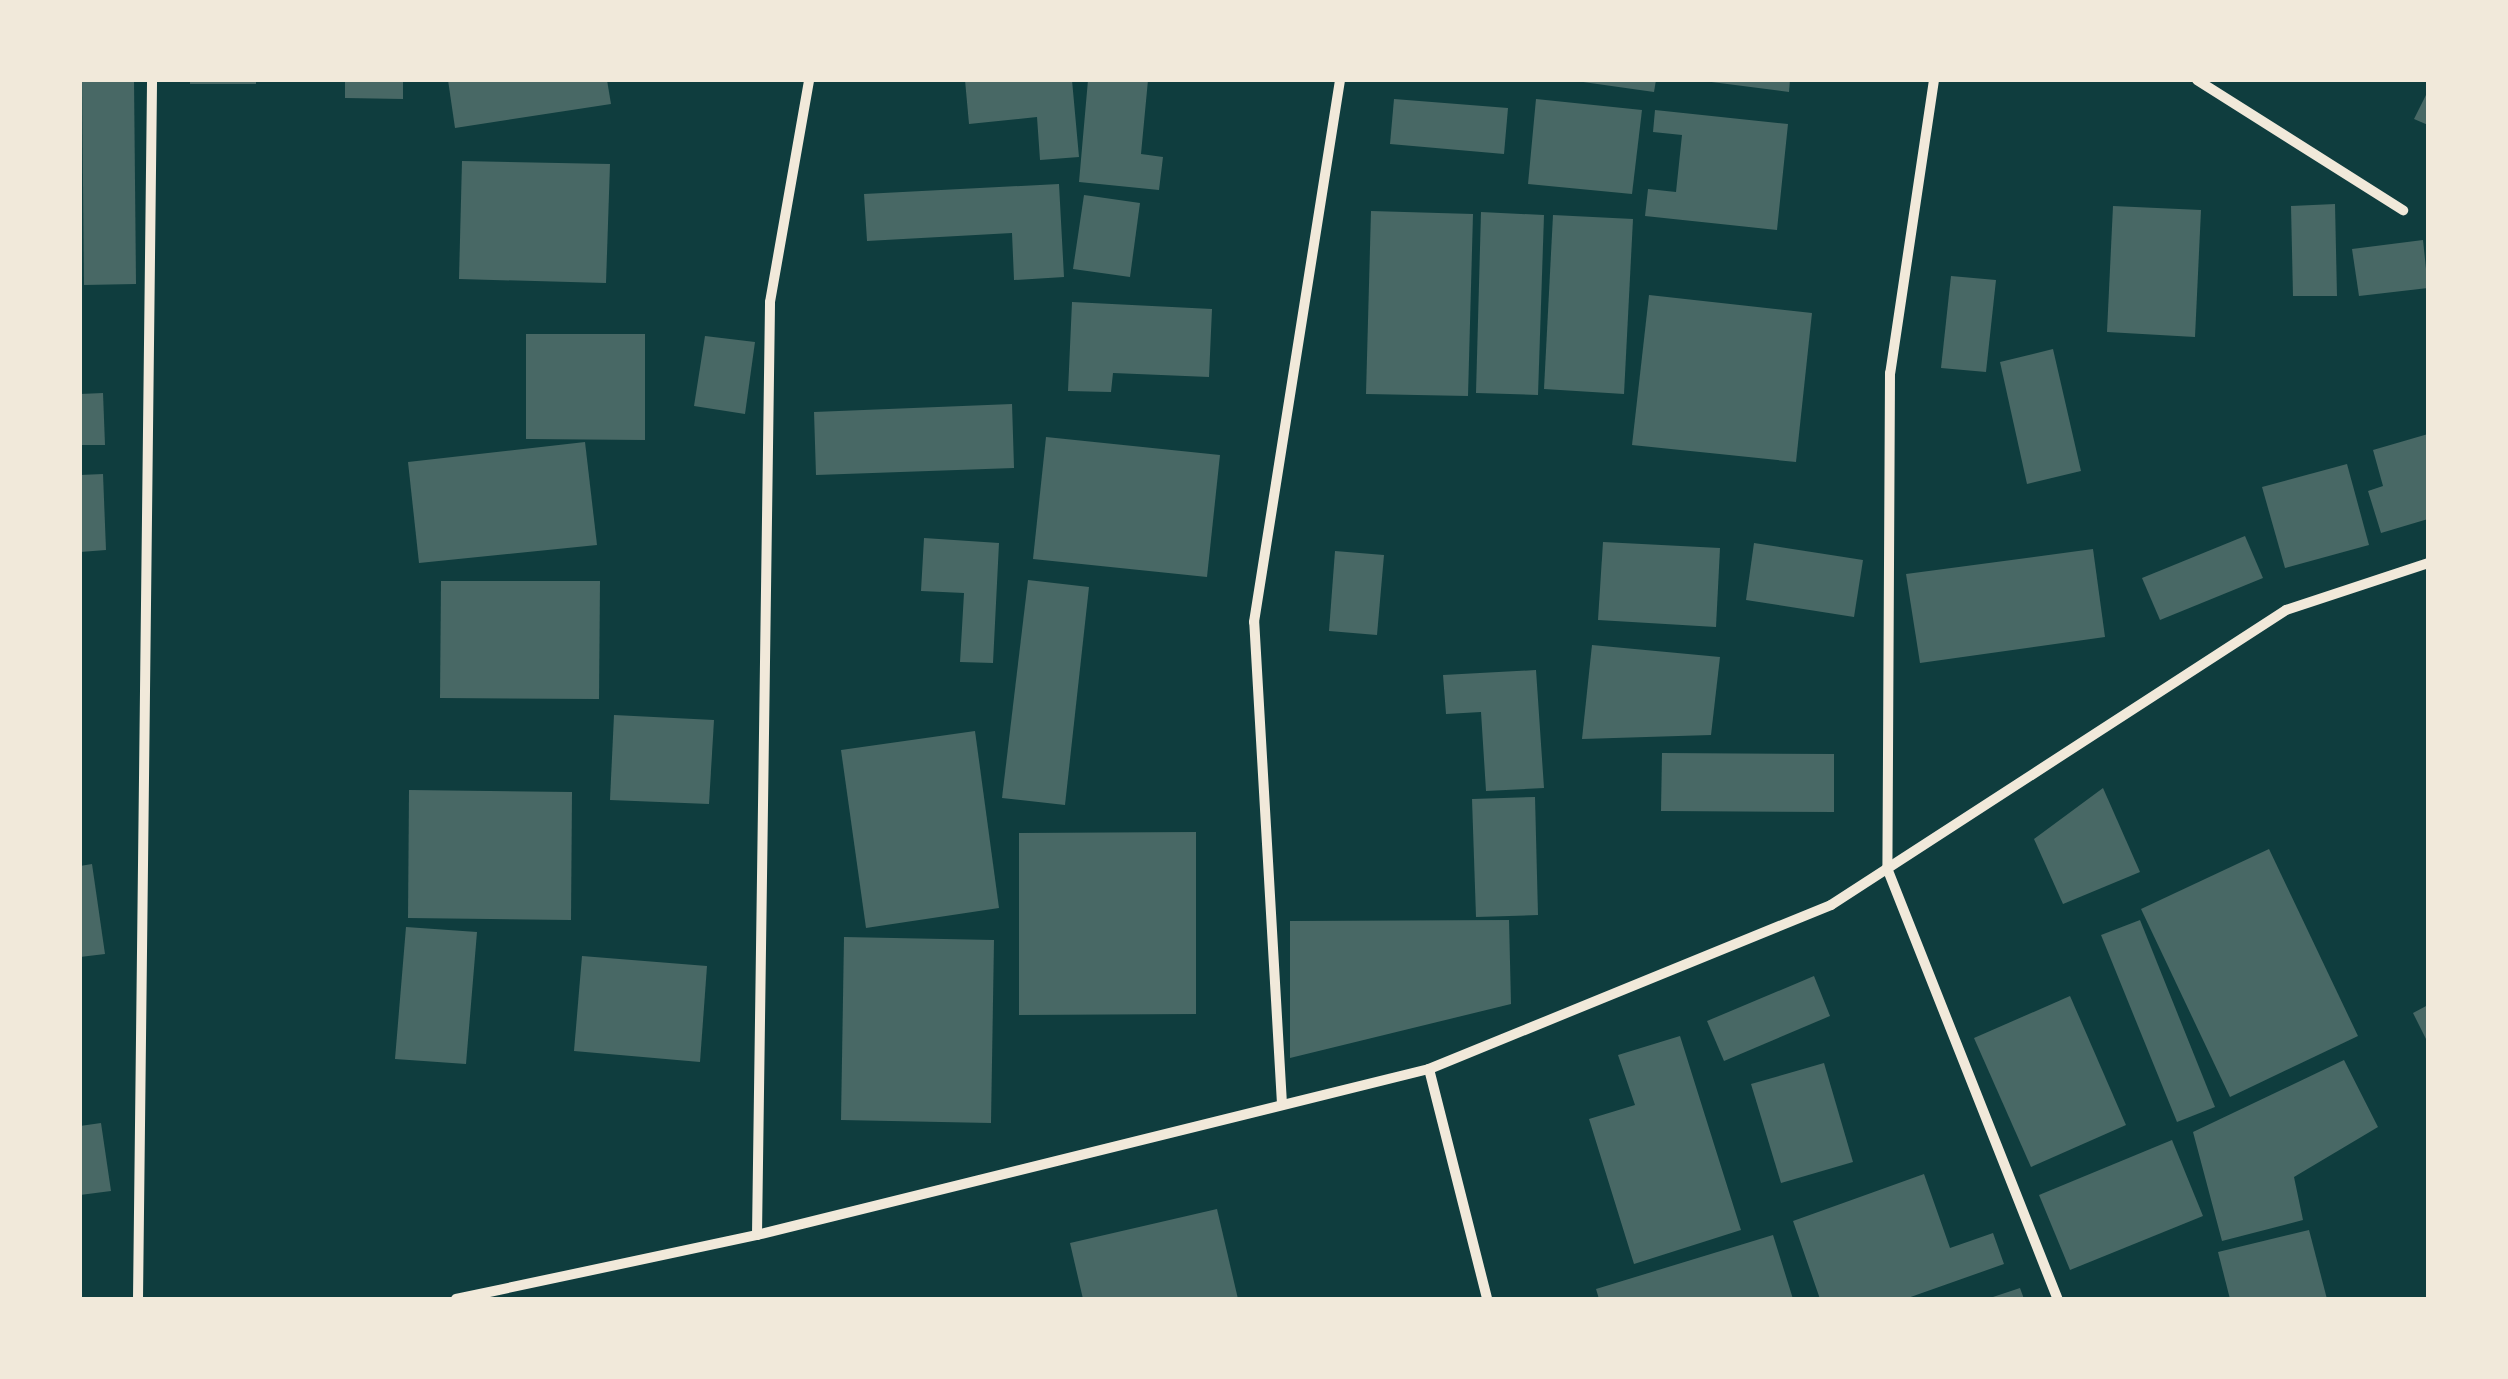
<!DOCTYPE html>
<html>
<head>
<meta charset="utf-8">
<style>
	body { margin:0 }
	#map { position:relative; width:2508px; height:1379px; overflow:hidden; background:#0f3d3e; font-family:"Noto Sans",sans-serif }
	div>[style] { position:absolute }
	.building>* { inset:0; background:#486865 }
	.minor>* { height:10px; margin:-5px; padding:0 5px; transform-origin:5px; border-radius:5px; background:#f1e9da }
	span { translate:-50% -50%; white-space:nowrap; text-align:center; line-height:1.15; -webkit-text-stroke:10px #f1e9da; paint-order:stroke }
	.frame { position:absolute; inset:0; border:82px solid #f1e9da; pointer-events:none }
</style>
</head>
<body>
<div id="map">
	<div class="building">
		<div style="clip-path:polygon(82px 80px,134px 80px,136px 284px,84px 285px)"></div>
		<div style="clip-path:polygon(190px 80px,256px 80px,256px 84px,190px 84px)"></div>
		<div style="clip-path:polygon(345px 80px,403px 80px,403px 99px,345px 98px)"></div>
		<div style="clip-path:polygon(448px 80px,607px 80px,611px 104px,455px 128px)"></div>
		<div style="clip-path:polygon(965px 80px,1072px 80px,1079px 157px,1040px 160px,1037px 117px,969px 124px)"></div>
		<div style="clip-path:polygon(1088px 80px,1148px 80px,1141px 154px,1163px 157px,1159px 190px,1079px 182px)"></div>
		<div style="clip-path:polygon(1569px 80px,1656px 80px,1654px 92px)"></div>
		<div style="clip-path:polygon(1696px 80px,1790px 80px,1789px 92px)"></div>
		<div style="clip-path:polygon(2428px 91px,2428px 125px,2414px 119px)"></div>
		<div style="clip-path:polygon(1394px 99px,1508px 108px,1504px 154px,1390px 144px)"></div>
		<div style="clip-path:polygon(1536px 99px,1642px 110px,1632px 194px,1528px 184px)"></div>
		<div style="clip-path:polygon(1655px 110px,1788px 124px,1777px 230px,1645px 216px,1648px 189px,1676px 192px,1682px 135px,1653px 132px)"></div>
		<div style="clip-path:polygon(462px 161px,610px 164px,606px 283px,459px 279px)"></div>
		<div style="clip-path:polygon(1059px 184px,1064px 277px,1014px 280px,1012px 233px,867px 241px,864px 194px)"></div>
		<div style="clip-path:polygon(1084px 195px,1140px 203px,1130px 277px,1073px 269px)"></div>
		<div style="clip-path:polygon(2335px 204px,2337px 296px,2293px 296px,2291px 206px)"></div>
		<div style="clip-path:polygon(2113px 206px,2201px 210px,2195px 337px,2107px 332px)"></div>
		<div style="clip-path:polygon(1371px 211px,1473px 214px,1468px 396px,1366px 394px)"></div>
		<div style="clip-path:polygon(1481px 212px,1544px 215px,1538px 395px,1476px 393px)"></div>
		<div style="clip-path:polygon(1553px 215px,1633px 219px,1624px 394px,1544px 389px)"></div>
		<div style="clip-path:polygon(2423px 240px,2428px 288px,2359px 296px,2352px 249px)"></div>
		<div style="clip-path:polygon(1951px 276px,1996px 280px,1986px 372px,1941px 368px)"></div>
		<div style="clip-path:polygon(1649px 295px,1812px 313px,1796px 462px,1632px 445px)"></div>
		<div style="clip-path:polygon(1072px 302px,1212px 309px,1209px 377px,1113px 373px,1111px 392px,1068px 391px)"></div>
		<div style="clip-path:polygon(526px 334px,645px 334px,645px 440px,526px 439px)"></div>
		<div style="clip-path:polygon(705px 336px,755px 342px,745px 414px,694px 406px)"></div>
		<div style="clip-path:polygon(2053px 349px,2081px 471px,2027px 484px,2000px 362px)"></div>
		<div style="clip-path:polygon(103px 393px,105px 445px,80px 445px,80px 394px)"></div>
		<div style="clip-path:polygon(1012px 404px,1014px 468px,816px 475px,814px 412px)"></div>
		<div style="clip-path:polygon(2428px 434px,2428px 519px,2381px 533px,2368px 491px,2383px 486px,2373px 450px)"></div>
		<div style="clip-path:polygon(1046px 437px,1220px 455px,1207px 577px,1033px 559px)"></div>
		<div style="clip-path:polygon(585px 442px,597px 545px,419px 563px,408px 462px)"></div>
		<div style="clip-path:polygon(2347px 464px,2369px 545px,2285px 568px,2262px 487px)"></div>
		<div style="clip-path:polygon(103px 474px,106px 550px,80px 552px,80px 475px)"></div>
		<div style="clip-path:polygon(2245px 536px,2263px 578px,2160px 620px,2142px 578px)"></div>
		<div style="clip-path:polygon(924px 538px,999px 543px,993px 663px,960px 662px,964px 593px,921px 591px)"></div>
		<div style="clip-path:polygon(1603px 542px,1720px 548px,1716px 627px,1598px 620px)"></div>
		<div style="clip-path:polygon(1754px 543px,1863px 560px,1854px 617px,1746px 600px)"></div>
		<div style="clip-path:polygon(2093px 549px,2105px 637px,1920px 663px,1906px 574px)"></div>
		<div style="clip-path:polygon(1335px 551px,1384px 555px,1377px 635px,1329px 631px)"></div>
		<div style="clip-path:polygon(1028px 580px,1089px 587px,1065px 805px,1002px 798px)"></div>
		<div style="clip-path:polygon(441px 581px,600px 581px,599px 699px,440px 698px)"></div>
		<div style="clip-path:polygon(1592px 645px,1720px 657px,1711px 735px,1582px 739px)"></div>
		<div style="clip-path:polygon(1536px 670px,1544px 788px,1486px 791px,1481px 712px,1446px 714px,1443px 675px)"></div>
		<div style="clip-path:polygon(614px 715px,714px 720px,709px 804px,610px 800px)"></div>
		<div style="clip-path:polygon(975px 731px,999px 908px,866px 928px,841px 750px)"></div>
		<div style="clip-path:polygon(1662px 753px,1834px 754px,1834px 812px,1661px 811px)"></div>
		<div style="clip-path:polygon(2103px 788px,2140px 872px,2063px 904px,2034px 839px)"></div>
		<div style="clip-path:polygon(409px 790px,572px 792px,571px 920px,408px 918px)"></div>
		<div style="clip-path:polygon(1535px 797px,1538px 915px,1476px 917px,1472px 799px)"></div>
		<div style="clip-path:polygon(1196px 832px,1196px 1014px,1019px 1015px,1019px 833px)"></div>
		<div style="clip-path:polygon(2269px 849px,2358px 1036px,2230px 1097px,2141px 909px)"></div>
		<div style="clip-path:polygon(92px 864px,105px 954px,80px 957px,80px 866px)"></div>
		<div style="clip-path:polygon(1509px 920px,1511px 1004px,1290px 1058px,1290px 921px)"></div>
		<div style="clip-path:polygon(2140px 920px,2215px 1107px,2177px 1122px,2101px 935px)"></div>
		<div style="clip-path:polygon(406px 927px,477px 932px,466px 1064px,395px 1059px)"></div>
		<div style="clip-path:polygon(844px 937px,994px 940px,991px 1123px,841px 1120px)"></div>
		<div style="clip-path:polygon(582px 956px,707px 966px,700px 1062px,574px 1051px)"></div>
		<div style="clip-path:polygon(1814px 976px,1830px 1016px,1724px 1061px,1707px 1021px)"></div>
		<div style="clip-path:polygon(2070px 996px,2126px 1125px,2031px 1167px,1974px 1038px)"></div>
		<div style="clip-path:polygon(2428px 1005px,2428px 1043px,2413px 1013px)"></div>
		<div style="clip-path:polygon(1680px 1036px,1741px 1230px,1634px 1264px,1589px 1119px,1635px 1105px,1618px 1055px)"></div>
		<div style="clip-path:polygon(2344px 1060px,2378px 1127px,2294px 1177px,2303px 1220px,2222px 1241px,2193px 1132px)"></div>
		<div style="clip-path:polygon(1824px 1063px,1853px 1162px,1781px 1183px,1751px 1084px)"></div>
		<div style="clip-path:polygon(101px 1123px,111px 1191px,80px 1195px,80px 1126px)"></div>
		<div style="clip-path:polygon(2172px 1140px,2203px 1216px,2070px 1270px,2039px 1195px)"></div>
		<div style="clip-path:polygon(1924px 1174px,1950px 1248px,1993px 1233px,2004px 1264px,1905px 1299px,1820px 1299px,1793px 1221px)"></div>
		<div style="clip-path:polygon(1217px 1209px,1238px 1299px,1083px 1299px,1070px 1243px)"></div>
		<div style="clip-path:polygon(2309px 1230px,2327px 1299px,2230px 1299px,2218px 1252px)"></div>
		<div style="clip-path:polygon(1773px 1235px,1793px 1299px,1599px 1299px,1596px 1289px)"></div>
		<div style="clip-path:polygon(2020px 1288px,2024px 1299px,1990px 1299px,1990px 1298px)"></div>
	</div>
	<div class="minor">
		<div style="left:1934px;top:80px;width:296px;rotate:98.5deg"></div>
		<div style="left:1890px;top:373px;width:495px;rotate:90.3deg"></div>
		<div style="left:1887px;top:868px;width:464px;rotate:68.4deg"></div>
		<div style="left:2197px;top:80px;width:244px;rotate:32.3deg"></div>
		<div style="left:1429px;top:1069px;width:237px;rotate:75.8deg"></div>
		<div style="left:1282px;top:1104px;width:483px;rotate:-93.3deg"></div>
		<div style="left:1254px;top:622px;width:549px;rotate:-80.98deg"></div>
		<div style="left:757px;top:1235px;width:933px;rotate:-89.2deg"></div>
		<div style="left:770px;top:302px;width:225px;rotate:-80deg"></div>
		<div style="left:138px;top:1299px;width:1219px;rotate:-89.34deg"></div>
		<div style="left:456px;top:1299px;width:308px;rotate:-12deg"></div>
		<div style="left:757px;top:1235px;width:692px;rotate:-13.88deg"></div>
		<div style="left:1429px;top:1069px;width:434px;rotate:-22.2deg"></div>
		<div style="left:1831px;top:905px;width:542px;rotate:-32.96deg"></div>
		<div style="left:2286px;top:610px;width:150px;rotate:-18.3deg"></div>
	</div>
	<div class="frame"></div>
</div>
</body>
</html>
